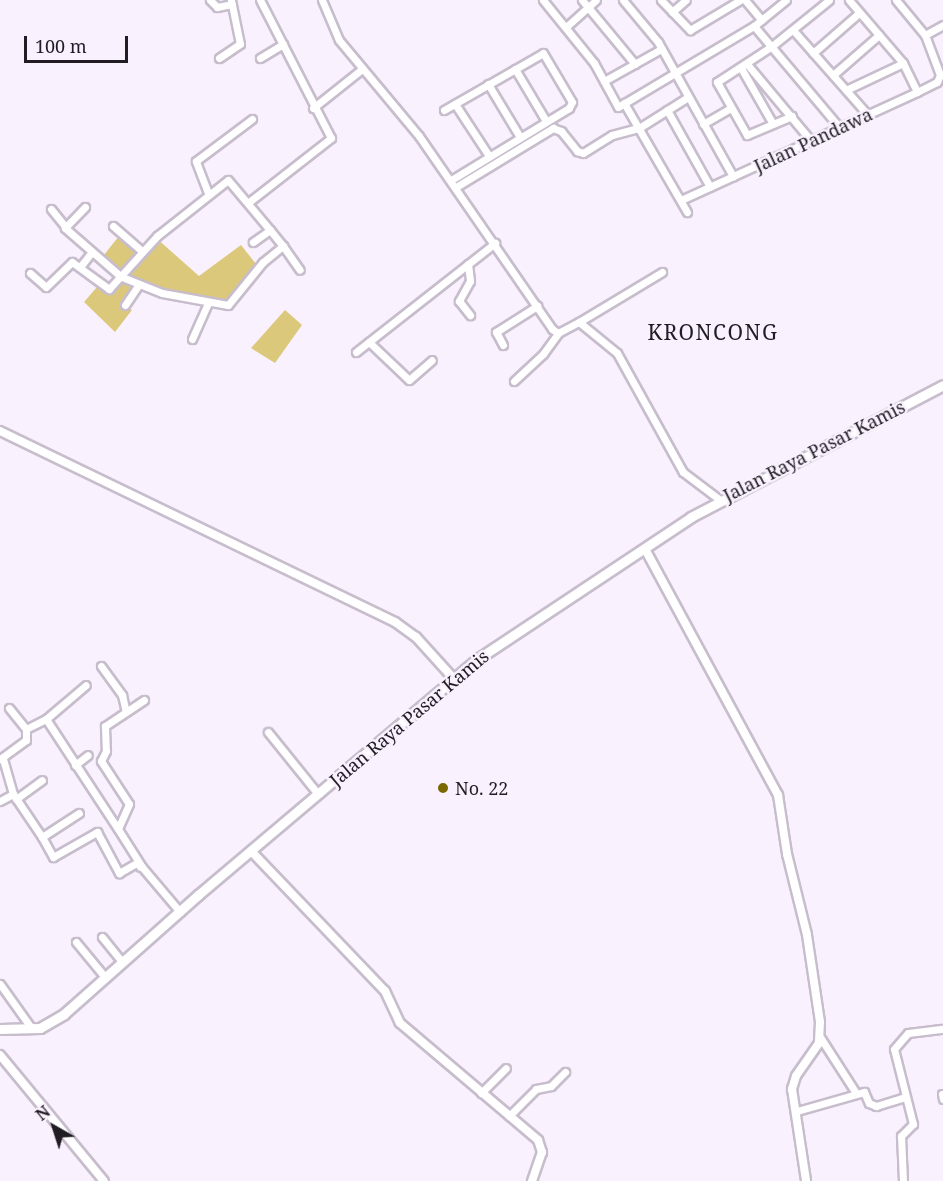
<!DOCTYPE html>
<html>
<head>
<meta charset="utf-8">
<style>
	body { margin:0 }
	#map { position:relative; width:943px; height:1181px; overflow:hidden; background:#f9f1fd; font-family:"Noto Serif",serif }
	div>[style] { position:absolute }
	.green>* { inset:0; background:#dbc87b }
	.roads { filter:drop-shadow(2px 0 #c7bdcc) drop-shadow(-2px 0 #c7bdcc) drop-shadow(0 2px #c7bdcc) drop-shadow(0 -2px #c7bdcc) }
	.minor>* { height:7px; margin:-3.5px; padding:0 3.5px; transform-origin:3.5px; border-radius:3.5px; background:#fff }
	.tertiary>* { height:8px; margin:-4px; padding:0 4px; transform-origin:4px; border-radius:4px; background:#fff }
	.secondary>* { height:9px; margin:-4.5px; padding:0 4.5px; transform-origin:4.5px; border-radius:4.5px; background:#fff }
	.dots>* { width:16px; height:16px; translate:-50% -50%; box-sizing:border-box; border:3px solid #f9f1fd; border-radius:50% }
	span { translate:-50% -50%; white-space:nowrap; text-align:center; line-height:1.15; -webkit-text-stroke:5px #f9f1fd; paint-order:stroke }
	.street-label { font-size:18px; color:#211d23 }
	.poi-label { font-size:18px; color:#211d23 }
	.left { translate:0 -50%; text-align:left }
	.quarter-label { font-size:21px; color:#211d23; letter-spacing:1.5px }
	.north { position:absolute; left:24px; top:1097px; width:60px; height:60px; -webkit-text-stroke:4px #f9f1fd; paint-order:stroke; rotate:321deg; font-size:16px; font-weight:700; line-height:24px; text-align:center; color:#211d23 }
	.north::after { content:''; display:block; margin:auto; width:21px; height:27px; background:#211d23; clip-path:polygon(50% 0,100% 100%,50% 72%,0 100%) }
	.scale { position:absolute; left:24px; top:36px; width:104px; height:27px; box-sizing:border-box; border:3px solid #211d23; border-top:0; padding-left:8px; font-size:18px; line-height:21px; white-space:nowrap; color:#211d23; -webkit-text-stroke:4px #f9f1fd; paint-order:stroke }
</style>
</head>
<body>
<div id="map">
	<div class="green">
		<div style="clip-path:polygon(119px 236px,136px 254px,155px 237px,199px 276px,241px 245px,256px 264px,230px 307px,135px 287px,123px 306px,132px 310px,115px 332px,84px 302px,97px 287px,109px 295px,122px 279px,100px 260px)"></div>
		<div style="clip-path:polygon(285px 310px,302px 325px,275px 363px,251px 348px)"></div>
	</div>
	<div class="roads">
		<div class="minor">
			<div style="left:210px;top:0;width:10px;rotate:45deg"></div>
			<div style="left:217px;top:7px;width:15px;rotate:-11deg"></div>
			<div style="left:322px;top:0;width:43px;rotate:67deg"></div>
			<div style="left:339px;top:40px;width:125px;rotate:50.2deg"></div>
			<div style="left:419px;top:136px;width:234px;rotate:55.4deg"></div>
			<div style="left:552px;top:329px;width:7px;rotate:34deg"></div>
			<div style="left:558px;top:333px;width:24px;rotate:-28deg"></div>
			<div style="left:579px;top:322px;width:49px;rotate:39.2deg"></div>
			<div style="left:617px;top:353px;width:136px;rotate:61deg"></div>
			<div style="left:683px;top:472px;width:46px;rotate:37.1deg"></div>
			<div style="left:543px;top:0;width:81px;rotate:51deg"></div>
			<div style="left:594px;top:63px;width:50px;rotate:61.4deg"></div>
			<div style="left:618px;top:107px;width:158px;rotate:-30.8deg"></div>
			<div style="left:754px;top:26px;width:41px;rotate:-39.1deg"></div>
			<div style="left:582px;top:0;width:83px;rotate:50.4deg"></div>
			<div style="left:623px;top:0;width:55px;rotate:50.2deg"></div>
			<div style="left:658px;top:42px;width:154px;rotate:60.8deg"></div>
			<div style="left:661px;top:0;width:42px;rotate:46deg"></div>
			<div style="left:690px;top:30px;width:58px;rotate:-31deg"></div>
			<div style="left:745px;top:0;width:26px;rotate:50deg"></div>
			<div style="left:849px;top:0;width:83px;rotate:49.4deg"></div>
			<div style="left:903px;top:63px;width:32px;rotate:64deg"></div>
			<div style="left:896px;top:0;width:45px;rotate:50.4deg"></div>
			<div style="left:925px;top:35px;width:43px;rotate:69.4deg"></div>
			<div style="left:672px;top:12px;width:18px;rotate:-41deg"></div>
			<div style="left:754px;top:26px;width:133px;rotate:49.9deg"></div>
			<div style="left:566px;top:27px;width:40px;rotate:-42deg"></div>
			<div style="left:793px;top:30px;width:113px;rotate:48.6deg"></div>
			<div style="left:925px;top:35px;width:21px;rotate:-29deg"></div>
			<div style="left:813px;top:53px;width:61px;rotate:-41deg"></div>
			<div style="left:219px;top:58px;width:25px;rotate:-34deg"></div>
			<div style="left:240px;top:44px;width:45px;rotate:-101.6deg"></div>
			<div style="left:260px;top:58px;width:27px;rotate:-31deg"></div>
			<div style="left:747px;top:64px;width:102px;rotate:50.2deg"></div>
			<div style="left:741px;top:68px;width:64px;rotate:60.3deg"></div>
			<div style="left:515px;top:69px;width:61px;rotate:59.2deg"></div>
			<div style="left:833px;top:75px;width:61px;rotate:-41deg"></div>
			<div style="left:604px;top:81px;width:65px;rotate:-29.3deg"></div>
			<div style="left:488px;top:84px;width:62px;rotate:58.9deg"></div>
			<div style="left:846px;top:90px;width:63px;rotate:-25.3deg"></div>
			<div style="left:624px;top:103px;width:126px;rotate:60deg"></div>
			<div style="left:455px;top:104px;width:62px;rotate:56.8deg"></div>
			<div style="left:313px;top:108px;width:63px;rotate:-38.5deg"></div>
			<div style="left:444px;top:110px;width:114px;rotate:-29.9deg"></div>
			<div style="left:543px;top:53px;width:57px;rotate:59.4deg"></div>
			<div style="left:572px;top:102px;width:7px;rotate:117deg"></div>
			<div style="left:569px;top:108px;width:138px;rotate:148.6deg"></div>
			<div style="left:667px;top:110px;width:88px;rotate:60.8deg"></div>
			<div style="left:792px;top:116px;width:49px;rotate:157.1deg"></div>
			<div style="left:747px;top:135px;width:61px;rotate:-119.5deg"></div>
			<div style="left:717px;top:82px;width:66px;rotate:-33.2deg"></div>
			<div style="left:772px;top:46px;width:73px;rotate:-38.9deg"></div>
			<div style="left:703px;top:124px;width:32px;rotate:-30deg"></div>
			<div style="left:456px;top:187px;width:114px;rotate:-31.3deg"></div>
			<div style="left:553px;top:128px;width:9px;rotate:21deg"></div>
			<div style="left:561px;top:131px;width:26px;rotate:51deg"></div>
			<div style="left:577px;top:151px;width:6px;rotate:18deg"></div>
			<div style="left:583px;top:153px;width:34px;rotate:-32deg"></div>
			<div style="left:612px;top:135px;width:28px;rotate:-15deg"></div>
			<div style="left:639px;top:128px;width:58px;rotate:-32.3deg"></div>
			<div style="left:208px;top:193px;width:34px;rotate:-111deg"></div>
			<div style="left:196px;top:161px;width:70px;rotate:-36.9deg"></div>
			<div style="left:681px;top:200px;width:260px;rotate:-24.6deg"></div>
			<div style="left:917px;top:92px;width:22px;rotate:-27deg"></div>
			<div style="left:937px;top:82px;width:8px;rotate:-67deg"></div>
			<div style="left:249px;top:202px;width:104px;rotate:-38deg"></div>
			<div style="left:331px;top:138px;width:155px;rotate:-117.2deg"></div>
			<div style="left:85px;top:207px;width:29px;rotate:134deg"></div>
			<div style="left:65px;top:228px;width:72px;rotate:41deg"></div>
			<div style="left:51px;top:209px;width:22px;rotate:51deg"></div>
			<div style="left:113px;top:226px;width:38px;rotate:41deg"></div>
			<div style="left:283px;top:246px;width:29px;rotate:55deg"></div>
			<div style="left:468px;top:264px;width:17px;rotate:83deg"></div>
			<div style="left:470px;top:281px;width:23px;rotate:119deg"></div>
			<div style="left:459px;top:301px;width:18px;rotate:52deg"></div>
			<div style="left:80px;top:267px;width:18px;rotate:-52deg"></div>
			<div style="left:30px;top:273px;width:21px;rotate:41deg"></div>
			<div style="left:46px;top:287px;width:36px;rotate:-44deg"></div>
			<div style="left:72px;top:262px;width:46px;rotate:36.1deg"></div>
			<div style="left:109px;top:289px;width:72px;rotate:-47.8deg"></div>
			<div style="left:157px;top:236px;width:90px;rotate:-38.3deg"></div>
			<div style="left:228px;top:180px;width:65px;rotate:50deg"></div>
			<div style="left:270px;top:230px;width:21px;rotate:145deg"></div>
			<div style="left:122px;top:277px;width:43px;rotate:21.8deg"></div>
			<div style="left:162px;top:293px;width:67px;rotate:10.3deg"></div>
			<div style="left:228px;top:305px;width:55px;rotate:-50.9deg"></div>
			<div style="left:263px;top:262px;width:26px;rotate:-39deg"></div>
			<div style="left:283px;top:246px;width:21px;rotate:-129deg"></div>
			<div style="left:125px;top:305px;width:25px;rotate:-56deg"></div>
			<div style="left:579px;top:322px;width:97px;rotate:-31.1deg"></div>
			<div style="left:192px;top:339px;width:39px;rotate:-66deg"></div>
			<div style="left:369px;top:342px;width:55px;rotate:43.5deg"></div>
			<div style="left:409px;top:380px;width:30px;rotate:-41deg"></div>
			<div style="left:503px;top:345px;width:15px;rotate:-118deg"></div>
			<div style="left:496px;top:332px;width:49px;rotate:-32.4deg"></div>
			<div style="left:356px;top:352px;width:177px;rotate:-38.1deg"></div>
			<div style="left:514px;top:381px;width:40px;rotate:-43deg"></div>
			<div style="left:543px;top:354px;width:26px;rotate:-54deg"></div>
			<div style="left:101px;top:666px;width:36px;rotate:54deg"></div>
			<div style="left:122px;top:695px;width:17px;rotate:77deg"></div>
			<div style="left:144px;top:700px;width:47px;rotate:146.3deg"></div>
			<div style="left:105px;top:726px;width:25px;rotate:88deg"></div>
			<div style="left:106px;top:751px;width:11px;rotate:117deg"></div>
			<div style="left:101px;top:761px;width:51px;rotate:56.9deg"></div>
			<div style="left:129px;top:804px;width:27px;rotate:114deg"></div>
			<div style="left:118px;top:829px;width:45px;rotate:57.7deg"></div>
			<div style="left:142px;top:867px;width:59px;rotate:49.8deg"></div>
			<div style="left:9px;top:708px;width:27px;rotate:51deg"></div>
			<div style="left:46px;top:719px;width:131px;rotate:56.8deg"></div>
			<div style="left:268px;top:732px;width:80px;rotate:51.1deg"></div>
			<div style="left:0;top:759px;width:32px;rotate:-36deg"></div>
			<div style="left:26px;top:740px;width:11px;rotate:-90deg"></div>
			<div style="left:26px;top:729px;width:22px;rotate:-27deg"></div>
			<div style="left:46px;top:719px;width:52px;rotate:-40.4deg"></div>
			<div style="left:3px;top:759px;width:36px;rotate:74deg"></div>
			<div style="left:13px;top:794px;width:52px;rotate:56deg"></div>
			<div style="left:42px;top:837px;width:44px;rotate:-33deg"></div>
			<div style="left:75px;top:765px;width:16px;rotate:-38deg"></div>
			<div style="left:16px;top:799px;width:32px;rotate:-36deg"></div>
			<div style="left:0;top:801px;width:15px;rotate:-28deg"></div>
			<div style="left:42px;top:837px;width:23px;rotate:61deg"></div>
			<div style="left:53px;top:857px;width:51px;rotate:-29.6deg"></div>
			<div style="left:97px;top:832px;width:47px;rotate:61.8deg"></div>
			<div style="left:119px;top:873px;width:22px;rotate:-30deg"></div>
			<div style="left:138px;top:862px;width:5px;rotate:68deg"></div>
			<div style="left:102px;top:937px;width:32px;rotate:51deg"></div>
			<div style="left:76px;top:942px;width:45px;rotate:50.4deg"></div>
			<div style="left:0;top:984px;width:55px;rotate:54.6deg"></div>
			<div style="left:820px;top:1037px;width:67px;rotate:57.3deg"></div>
			<div style="left:481px;top:1093px;width:35px;rotate:-45deg"></div>
			<div style="left:942px;top:1094px;width:5px;rotate:79deg"></div>
			<div style="left:797px;top:1111px;width:70px;rotate:-15.8deg"></div>
			<div style="left:864px;top:1092px;width:12px;rotate:66deg"></div>
			<div style="left:869px;top:1103px;width:8px;rotate:23deg"></div>
			<div style="left:876px;top:1106px;width:31px;rotate:-17deg"></div>
			<div style="left:509px;top:1116px;width:38px;rotate:-45deg"></div>
			<div style="left:536px;top:1089px;width:15px;rotate:-11deg"></div>
			<div style="left:551px;top:1086px;width:20px;rotate:-45deg"></div>
			<div style="left:903px;top:1181px;width:45px;rotate:-92.5deg"></div>
			<div style="left:901px;top:1136px;width:17px;rotate:-45deg"></div>
			<div style="left:913px;top:1124px;width:77px;rotate:-104.2deg"></div>
			<div style="left:894px;top:1049px;width:21px;rotate:-49deg"></div>
			<div style="left:908px;top:1033px;width:35px;rotate:-7deg"></div>
		</div>
		<div class="tertiary">
			<div style="left:0;top:431px;width:439px;rotate:25.8deg"></div>
			<div style="left:395px;top:622px;width:26px;rotate:36deg"></div>
			<div style="left:416px;top:637px;width:55px;rotate:47.9deg"></div>
			<div style="left:645px;top:549px;width:280px;rotate:61.6deg"></div>
			<div style="left:778px;top:795px;width:60px;rotate:81.3deg"></div>
			<div style="left:787px;top:854px;width:83px;rotate:76.1deg"></div>
			<div style="left:807px;top:935px;width:88px;rotate:81.5deg"></div>
			<div style="left:820px;top:1022px;width:21px;rotate:93deg"></div>
			<div style="left:819px;top:1043px;width:40px;rotate:124.9deg"></div>
			<div style="left:796px;top:1076px;width:14px;rotate:107deg"></div>
			<div style="left:792px;top:1089px;width:93px;rotate:81.3deg"></div>
			<div style="left:251px;top:851px;width:194px;rotate:46.3deg"></div>
			<div style="left:385px;top:991px;width:35px;rotate:65deg"></div>
			<div style="left:400px;top:1023px;width:181px;rotate:40.3deg"></div>
			<div style="left:538px;top:1140px;width:13px;rotate:72deg"></div>
			<div style="left:542px;top:1152px;width:31px;rotate:109deg"></div>
			<div style="left:0;top:1055px;width:163px;rotate:50.5deg"></div>
		</div>
		<div class="secondary">
			<div style="left:0;top:1029px;width:40px;rotate:-1.4deg"></div>
			<div style="left:40px;top:1028px;width:28px;rotate:-30deg"></div>
			<div style="left:64px;top:1014px;width:179px;rotate:-41.6deg"></div>
			<div style="left:198px;top:895px;width:364px;rotate:-40.2deg"></div>
			<div style="left:476px;top:660px;width:258px;rotate:-33.6deg"></div>
			<div style="left:691px;top:517px;width:284px;rotate:-27.6deg"></div>
		</div>
	</div>
	<div class="dots">
		<div style="left:443px;top:788px;background:#7b6800"></div>
	</div>
	<div class="street-label">
		<span style="left:813px;top:140px;rotate:-25deg">Jalan Pandawa</span>
		<span style="left:814px;top:451px;rotate:-27deg">Jalan Raya Pasar Kamis</span>
		<span style="left:409px;top:718px;rotate:-40deg">Jalan Raya Pasar Kamis</span>
	</div>
	<div class="poi-label">
		<span class="left" style="left:455px;top:788px">No. 22</span>
	</div>
	<div class="quarter-label">
		<span style="left:713px;top:332px">KRONCONG</span>
	</div>
	<div class="north">N</div>
	<div class="scale">100 m</div>
</div>
</body>
</html>
